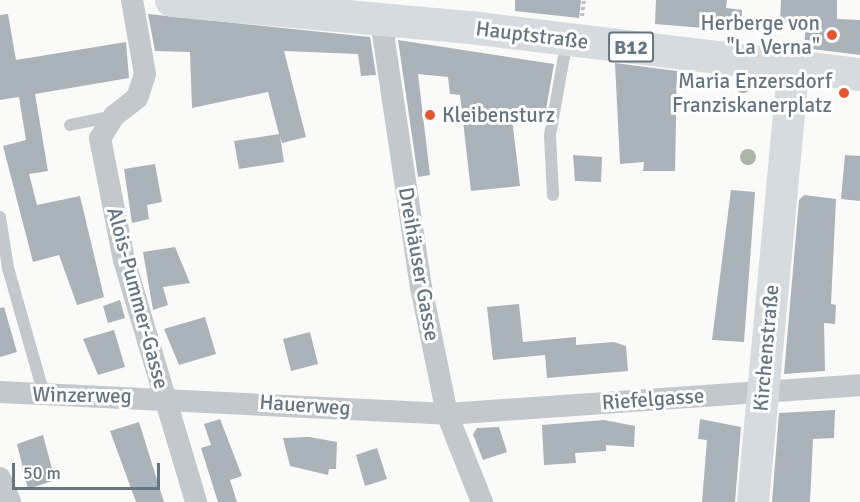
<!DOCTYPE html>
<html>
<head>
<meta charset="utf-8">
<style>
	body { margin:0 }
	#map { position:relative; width:860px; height:502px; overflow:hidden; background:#fafaf8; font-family:Signika,sans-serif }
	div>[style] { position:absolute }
	.building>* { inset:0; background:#aab3b9 }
	.path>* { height:4px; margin-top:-2px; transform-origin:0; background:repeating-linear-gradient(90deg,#bbbfc2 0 3px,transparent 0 6px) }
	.service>* { height:12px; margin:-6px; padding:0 6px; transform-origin:6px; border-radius:6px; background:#c3c8cc }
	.minor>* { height:22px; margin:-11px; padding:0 11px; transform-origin:11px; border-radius:11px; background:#c3c8cc }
	.secondary>* { height:32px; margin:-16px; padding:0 16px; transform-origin:16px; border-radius:16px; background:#d6dbdf }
	.primary>* { height:33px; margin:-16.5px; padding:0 16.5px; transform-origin:16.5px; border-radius:16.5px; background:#d6dbdf }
	.trees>* { width:16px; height:16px; margin:-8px; border-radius:50%; background:#aab4a7 }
	.dots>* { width:16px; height:16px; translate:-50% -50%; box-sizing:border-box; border:3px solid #fff; border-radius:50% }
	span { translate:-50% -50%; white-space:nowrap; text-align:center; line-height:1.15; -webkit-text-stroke:6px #fff; paint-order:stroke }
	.shield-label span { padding:2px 4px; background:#fff; border:2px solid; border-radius:4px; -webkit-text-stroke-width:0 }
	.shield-label { font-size:20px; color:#657683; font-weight:700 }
	.poi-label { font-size:21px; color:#657683 }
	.right { translate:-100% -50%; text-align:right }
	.left { translate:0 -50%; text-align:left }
	.street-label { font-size:21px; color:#657683 }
	.scale { position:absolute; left:12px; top:463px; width:148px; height:27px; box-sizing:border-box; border:3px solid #657683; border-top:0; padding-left:8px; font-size:18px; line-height:21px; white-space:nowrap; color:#657683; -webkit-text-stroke:4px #fff; paint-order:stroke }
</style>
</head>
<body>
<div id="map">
	<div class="building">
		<div style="clip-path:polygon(515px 0,581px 0,579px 18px,515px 11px)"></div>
		<div style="clip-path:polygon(656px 0,727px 0,726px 8px,742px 10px,741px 31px,655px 24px)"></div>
		<div style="clip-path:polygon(781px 0,837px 0,837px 19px,860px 20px,860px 55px,804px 48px,806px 23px,780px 23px)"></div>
		<div style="clip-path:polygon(8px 14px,16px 60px,126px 42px,129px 78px,35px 94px,48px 171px,29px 174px,37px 205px,80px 196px,104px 297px,77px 305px,59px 255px,33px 262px,3px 146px,26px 140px,19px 97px,0 100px,0 15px)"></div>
		<div style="clip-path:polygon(148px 14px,370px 37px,376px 75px,361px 76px,358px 54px,284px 51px,306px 137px,282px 143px,280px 136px,284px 162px,239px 169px,234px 141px,279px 134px,268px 92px,192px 108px,190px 52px,155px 51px)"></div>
		<div style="clip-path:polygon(398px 40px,554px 64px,544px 121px,512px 118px,520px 186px,471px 191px,460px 95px,450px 94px,448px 77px,418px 74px,430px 175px,418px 177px)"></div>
		<div style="clip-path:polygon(615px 63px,677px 71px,675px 171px,643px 171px,644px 162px,620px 164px)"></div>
		<div style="clip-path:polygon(573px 155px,602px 157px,601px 182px,575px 181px)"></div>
		<div style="clip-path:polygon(845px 155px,860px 156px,860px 201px,841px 199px)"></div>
		<div style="clip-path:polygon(155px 164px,162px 202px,147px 205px,149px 219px,132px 223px,124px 169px)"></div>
		<div style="clip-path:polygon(731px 190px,755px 192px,744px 342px,712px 340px)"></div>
		<div style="clip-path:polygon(804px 195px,836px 199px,831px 304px,836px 305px,835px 324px,824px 323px,825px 371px,784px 374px,799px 200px)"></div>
		<div style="clip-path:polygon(175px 247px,190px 283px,163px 287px,168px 305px,153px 310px,143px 252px)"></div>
		<div style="clip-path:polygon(120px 300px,125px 318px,108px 323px,103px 306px)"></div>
		<div style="clip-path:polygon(519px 304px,523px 342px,576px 337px,576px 345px,614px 342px,626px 346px,628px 371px,547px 378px,545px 355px,493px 360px,487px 307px)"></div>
		<div style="clip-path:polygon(4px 307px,17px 352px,0 357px,0 308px)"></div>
		<div style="clip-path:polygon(205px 317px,216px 354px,179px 365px,164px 329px)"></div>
		<div style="clip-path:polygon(114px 330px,125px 367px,98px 375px,83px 339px)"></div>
		<div style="clip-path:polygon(310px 332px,318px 364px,291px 371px,283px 339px)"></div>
		<div style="clip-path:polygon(835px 410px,834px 438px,813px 439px,810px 502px,772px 502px,779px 413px)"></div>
		<div style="clip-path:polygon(220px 419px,242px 476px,230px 480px,237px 502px,218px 502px,201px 448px,211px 445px,204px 424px)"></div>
		<div style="clip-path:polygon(700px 419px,741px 427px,735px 502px,702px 502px,707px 440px,698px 439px)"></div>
		<div style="clip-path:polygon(604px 420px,635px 426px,634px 447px,606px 445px,606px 451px,575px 453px,576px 463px,544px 465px,542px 425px)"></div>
		<div style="clip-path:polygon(139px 422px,158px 483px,164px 502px,136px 502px,110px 431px)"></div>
		<div style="clip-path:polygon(499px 427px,507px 452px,483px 460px,473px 434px,477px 428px)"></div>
		<div style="clip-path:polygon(43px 435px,55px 480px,28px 489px,17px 444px)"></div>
		<div style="clip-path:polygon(309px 437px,337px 442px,336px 469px,329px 469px,328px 475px,290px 466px,283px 438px)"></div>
		<div style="clip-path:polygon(377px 448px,387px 479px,365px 486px,356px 455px)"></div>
	</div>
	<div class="path">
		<div style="left:582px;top:16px;width:16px;rotate:-83deg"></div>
	</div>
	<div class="service">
		<div style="left:70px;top:125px;width:44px;rotate:-11.8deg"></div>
		<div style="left:553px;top:195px;width:60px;rotate:-92.9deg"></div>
		<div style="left:550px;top:135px;width:97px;rotate:-79.9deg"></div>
		<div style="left:0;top:217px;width:52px;rotate:81.1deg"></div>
		<div style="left:8px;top:268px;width:131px;rotate:74.1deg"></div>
	</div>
	<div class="minor">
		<div style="left:132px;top:0;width:75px;rotate:80deg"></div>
		<div style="left:145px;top:74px;width:25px;rotate:108deg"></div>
		<div style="left:137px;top:98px;width:29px;rotate:142deg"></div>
		<div style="left:114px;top:116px;width:26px;rotate:122deg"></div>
		<div style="left:100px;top:138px;width:124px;rotate:78.9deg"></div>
		<div style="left:124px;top:260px;width:252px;rotate:73.4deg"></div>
		<div style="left:381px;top:20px;width:270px;rotate:81.5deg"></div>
		<div style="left:421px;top:287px;width:130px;rotate:78.4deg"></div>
		<div style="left:447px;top:414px;width:95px;rotate:68.3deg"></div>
		<div style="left:0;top:392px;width:448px;rotate:2.8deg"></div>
		<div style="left:447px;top:414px;width:414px;rotate:-4deg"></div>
		<div style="left:0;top:478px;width:26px;rotate:67deg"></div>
	</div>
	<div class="secondary">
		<div style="left:753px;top:502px;width:436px;rotate:-84.7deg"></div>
	</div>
	<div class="primary">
		<div style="left:171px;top:0;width:300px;rotate:5.2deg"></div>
		<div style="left:470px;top:27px;width:393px;rotate:6.9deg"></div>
	</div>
	<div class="trees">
		<div style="left:743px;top:85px"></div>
		<div style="left:813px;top:106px"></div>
		<div style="left:748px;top:157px"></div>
	</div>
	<div class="dots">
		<div style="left:832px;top:35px;background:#e4572e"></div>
		<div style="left:844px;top:93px;background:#e4572e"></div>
		<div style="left:430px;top:115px;background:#e4572e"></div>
	</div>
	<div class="shield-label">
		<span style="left:631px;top:47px">B12</span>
	</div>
	<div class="poi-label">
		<span class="right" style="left:820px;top:35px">Herberge von<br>"La Verna"</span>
		<span class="right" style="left:832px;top:93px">Maria Enzersdorf<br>Franziskanerplatz</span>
		<span class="left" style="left:442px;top:115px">Kleibensturz</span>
	</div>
	<div class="street-label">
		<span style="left:532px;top:35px;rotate:7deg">Hauptstraße</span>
		<span style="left:419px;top:264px;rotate:80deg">Dreihäuser Gasse</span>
		<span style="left:138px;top:298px;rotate:75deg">Alois-Pummer-Gasse</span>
		<span style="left:766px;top:348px;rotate:-85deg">Kirchenstraße</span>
		<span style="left:82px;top:395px;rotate:1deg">Winzerweg</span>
		<span style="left:653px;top:399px;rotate:-4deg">Riefelgasse</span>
		<span style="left:305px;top:405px;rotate:4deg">Hauerweg</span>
	</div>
	<div class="scale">50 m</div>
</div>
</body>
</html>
